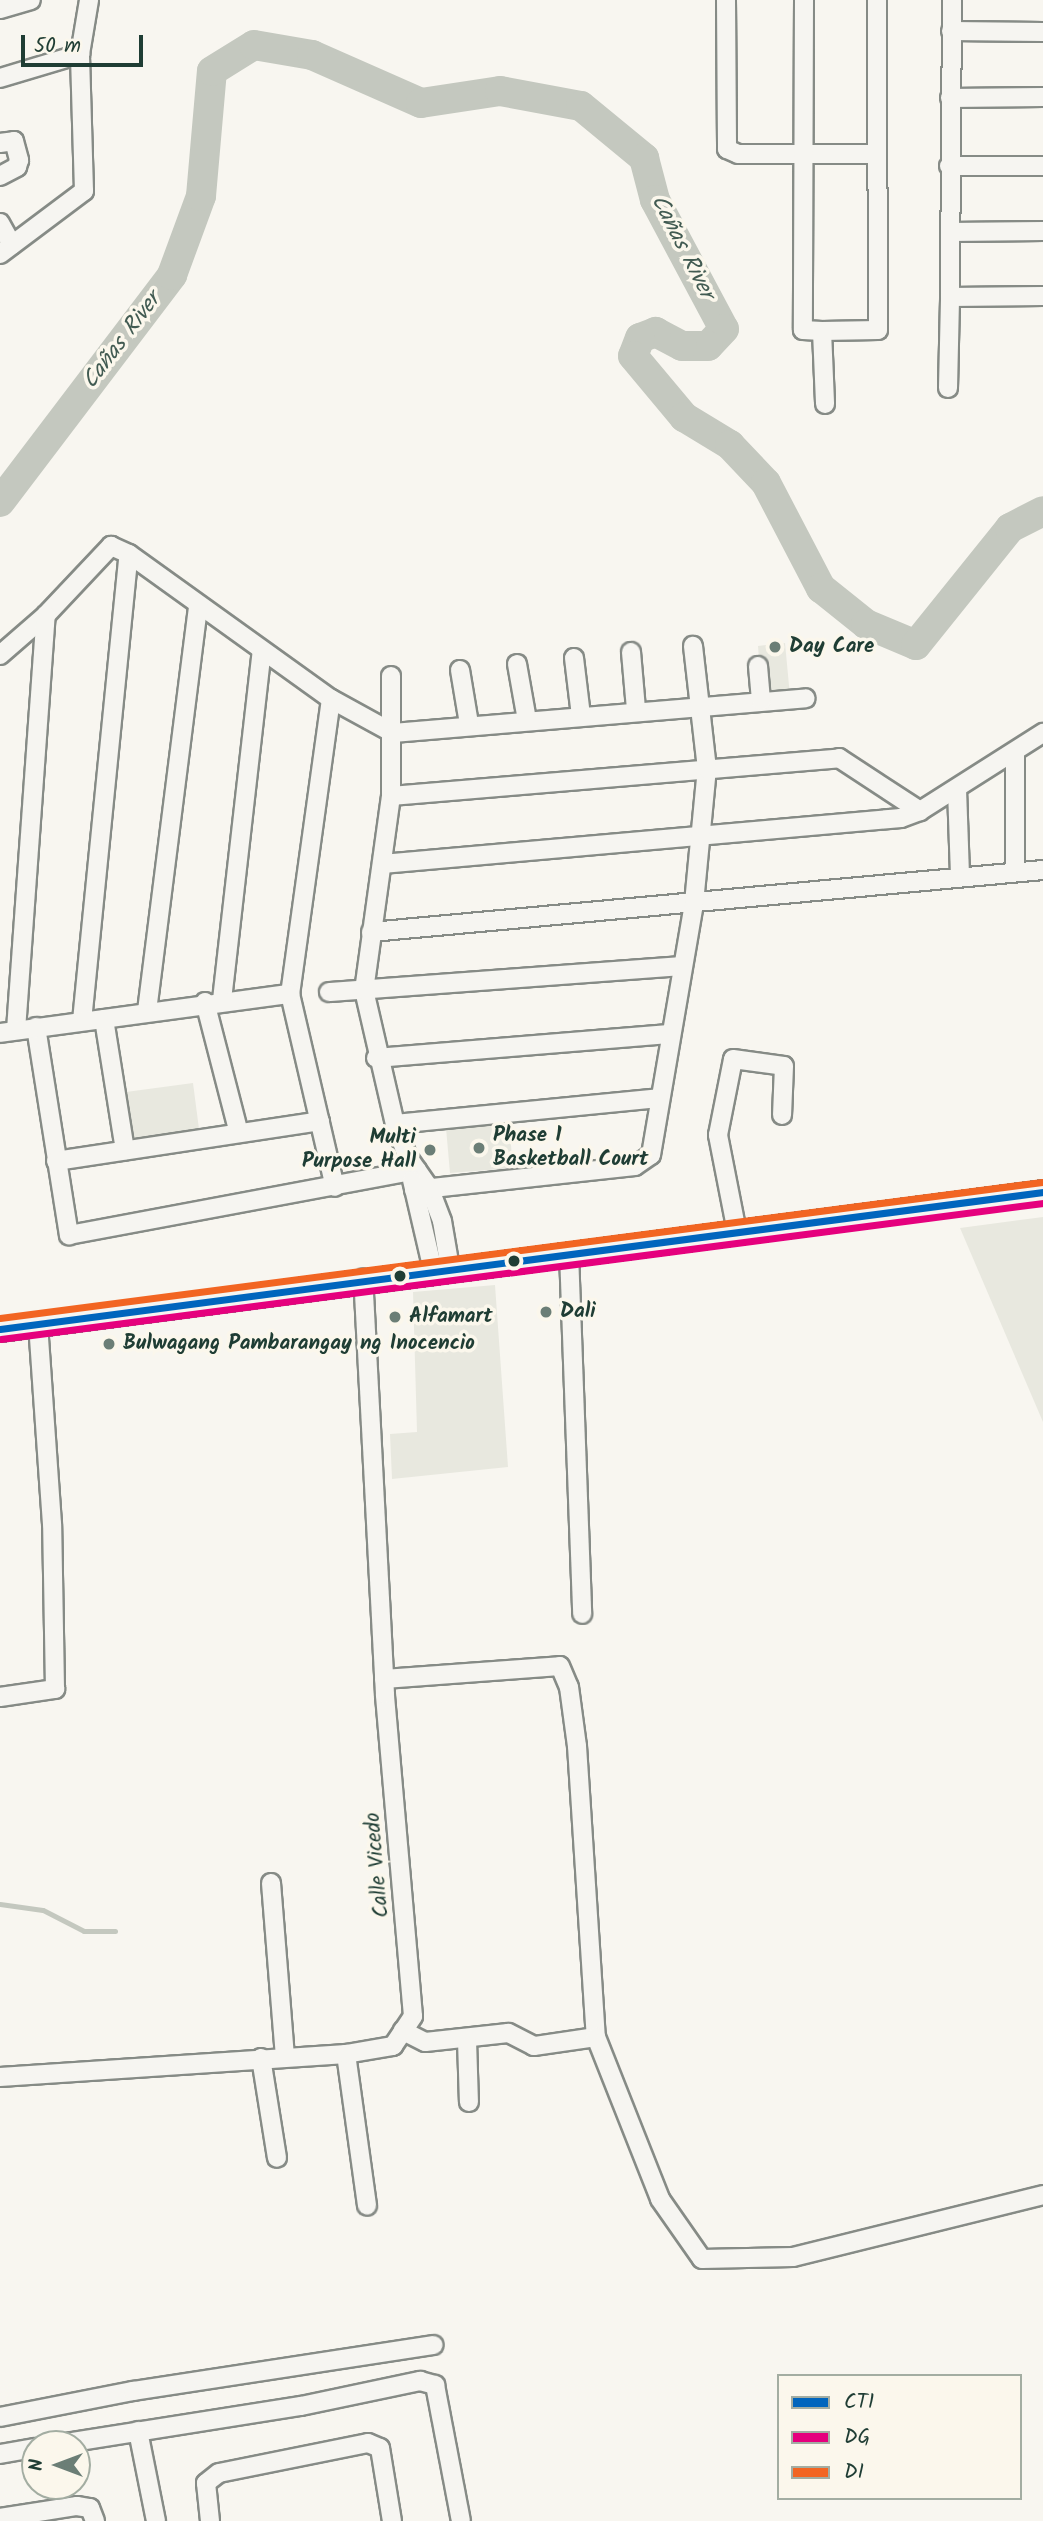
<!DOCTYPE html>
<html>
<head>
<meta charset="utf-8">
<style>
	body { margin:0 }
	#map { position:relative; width:1043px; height:2521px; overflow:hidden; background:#f8f6f0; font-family:Kalam,sans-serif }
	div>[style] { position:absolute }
	.built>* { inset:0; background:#e8e8df }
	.stream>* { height:5px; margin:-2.5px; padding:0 2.5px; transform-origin:2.5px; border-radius:2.5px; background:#c4c8bf }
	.river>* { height:30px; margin:-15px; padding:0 15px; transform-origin:15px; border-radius:15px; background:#c4c8bf }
	.roads { filter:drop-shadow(2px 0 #868b86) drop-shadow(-2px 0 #868b86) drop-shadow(0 2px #868b86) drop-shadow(0 -2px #868b86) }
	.minor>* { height:18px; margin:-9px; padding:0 9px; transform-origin:9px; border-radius:9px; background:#f6f5f1 }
	.major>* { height:23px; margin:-11.5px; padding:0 11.5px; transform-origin:11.5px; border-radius:11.5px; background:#f6f5f1 }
	.bus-1>* { height:7px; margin:-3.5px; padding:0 3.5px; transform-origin:3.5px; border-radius:3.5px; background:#0065bd }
	.bus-2>* { height:7px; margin:-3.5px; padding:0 3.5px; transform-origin:3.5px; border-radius:3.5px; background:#e5007d }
	.bus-3>* { height:7px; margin:-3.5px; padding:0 3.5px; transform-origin:3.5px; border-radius:3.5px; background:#f26522 }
	.dots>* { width:19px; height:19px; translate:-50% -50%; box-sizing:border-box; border:4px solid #fbf7ec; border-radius:50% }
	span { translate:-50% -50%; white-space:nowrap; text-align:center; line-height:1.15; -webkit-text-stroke:7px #fbf7ec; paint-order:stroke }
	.poi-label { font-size:21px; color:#1f3d34; font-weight:700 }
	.left { translate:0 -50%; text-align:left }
	.right { translate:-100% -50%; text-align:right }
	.street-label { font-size:21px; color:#1f3d34 }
	.water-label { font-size:23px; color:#425b52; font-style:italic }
	.legend { position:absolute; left:777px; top:2374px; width:245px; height:126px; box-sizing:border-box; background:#fbf7ec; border:2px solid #a3ada2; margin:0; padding:9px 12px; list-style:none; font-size:21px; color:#1f3d34 }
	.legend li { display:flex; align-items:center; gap:14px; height:35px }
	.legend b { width:35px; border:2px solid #a3ada2 }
	.north { position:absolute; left:21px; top:2430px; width:70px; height:70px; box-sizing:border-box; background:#fbf7ec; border:2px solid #a3ada2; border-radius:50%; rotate:270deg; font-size:19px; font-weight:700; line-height:28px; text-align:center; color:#1f3d34 }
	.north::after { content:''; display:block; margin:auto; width:24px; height:32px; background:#6b7e76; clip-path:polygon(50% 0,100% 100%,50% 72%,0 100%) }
	.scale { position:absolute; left:21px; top:35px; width:122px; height:32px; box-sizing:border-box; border:4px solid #1f3d34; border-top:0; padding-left:9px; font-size:21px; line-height:24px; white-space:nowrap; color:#1f3d34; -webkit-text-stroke:5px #fbf7ec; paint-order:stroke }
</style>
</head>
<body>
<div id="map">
	<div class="built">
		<div style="clip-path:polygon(785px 643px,790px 696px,762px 698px,758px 646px)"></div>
		<div style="clip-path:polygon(193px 1083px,199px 1129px,132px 1138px,126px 1092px)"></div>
		<div style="clip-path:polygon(509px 1123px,513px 1168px,450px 1173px,446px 1128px)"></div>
		<div style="clip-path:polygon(1043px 1217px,1043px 1422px,960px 1228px)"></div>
		<div style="clip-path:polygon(495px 1285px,508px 1467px,392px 1479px,390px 1434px,417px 1432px,413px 1292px)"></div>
	</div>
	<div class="stream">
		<div style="left:0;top:1904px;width:43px;rotate:7.9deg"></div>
		<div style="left:43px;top:1910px;width:46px;rotate:27.1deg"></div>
		<div style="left:84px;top:1931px;width:31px"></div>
	</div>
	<div class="river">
		<div style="left:0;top:502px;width:285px;rotate:-52.8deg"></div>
		<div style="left:172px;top:275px;width:84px;rotate:-69.8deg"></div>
		<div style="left:201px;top:196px;width:125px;rotate:-85deg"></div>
		<div style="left:212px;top:71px;width:49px;rotate:-31.8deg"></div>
		<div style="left:254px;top:45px;width:59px;rotate:9.8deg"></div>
		<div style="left:312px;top:55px;width:119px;rotate:23.8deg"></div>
		<div style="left:421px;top:103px;width:80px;rotate:-8.6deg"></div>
		<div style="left:500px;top:91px;width:82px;rotate:10.5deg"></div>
		<div style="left:581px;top:106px;width:82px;rotate:39.5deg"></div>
		<div style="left:644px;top:158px;width:43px;rotate:75.3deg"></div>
		<div style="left:655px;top:200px;width:146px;rotate:61.9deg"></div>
		<div style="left:724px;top:329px;width:23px;rotate:133deg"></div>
		<div style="left:708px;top:346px;width:26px;rotate:180deg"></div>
		<div style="left:682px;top:346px;width:30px;rotate:-152deg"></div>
		<div style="left:656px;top:332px;width:17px;rotate:159deg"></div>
		<div style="left:640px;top:338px;width:19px;rotate:111deg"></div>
		<div style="left:633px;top:356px;width:80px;rotate:50.1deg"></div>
		<div style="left:684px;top:417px;width:54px;rotate:31.3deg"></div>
		<div style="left:730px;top:445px;width:52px;rotate:46.5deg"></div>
		<div style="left:766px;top:483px;width:119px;rotate:62.4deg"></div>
		<div style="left:821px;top:588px;width:58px;rotate:38.7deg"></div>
		<div style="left:866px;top:624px;width:54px;rotate:22.8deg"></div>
		<div style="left:916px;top:645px;width:150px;rotate:-51.2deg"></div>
		<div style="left:1010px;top:528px;width:37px;rotate:-27deg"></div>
	</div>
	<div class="roads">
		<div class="minor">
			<div style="left:726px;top:0;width:149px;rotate:89.6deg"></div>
			<div style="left:727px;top:149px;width:12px;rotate:24deg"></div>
			<div style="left:738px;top:154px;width:139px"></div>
			<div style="left:804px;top:0;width:330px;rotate:90.2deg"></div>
			<div style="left:803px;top:330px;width:19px;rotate:3deg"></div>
			<div style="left:822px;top:331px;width:56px;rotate:-1deg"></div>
			<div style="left:878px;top:330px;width:330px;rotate:-90.2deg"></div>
			<div style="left:952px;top:0;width:297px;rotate:90.4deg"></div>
			<div style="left:950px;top:297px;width:93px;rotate:-0.6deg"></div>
			<div style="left:0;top:9px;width:32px;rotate:-16deg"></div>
			<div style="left:951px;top:31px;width:92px;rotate:0.6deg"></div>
			<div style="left:0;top:78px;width:84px;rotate:-16.7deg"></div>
			<div style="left:950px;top:98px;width:93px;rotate:-0.6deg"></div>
			<div style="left:0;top:143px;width:14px;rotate:-8deg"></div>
			<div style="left:14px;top:141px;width:20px;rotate:75deg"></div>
			<div style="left:19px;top:160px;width:7px;rotate:106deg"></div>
			<div style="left:17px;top:167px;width:19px;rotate:152deg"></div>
			<div style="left:949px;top:166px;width:94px"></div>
			<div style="left:0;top:223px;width:25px;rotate:61deg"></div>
			<div style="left:950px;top:232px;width:93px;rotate:-0.6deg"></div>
			<div style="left:0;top:254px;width:105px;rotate:-36.9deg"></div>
			<div style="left:84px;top:191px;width:137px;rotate:-91.7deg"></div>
			<div style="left:80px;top:54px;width:55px;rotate:-80.5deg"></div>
			<div style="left:822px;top:331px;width:73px;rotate:87.6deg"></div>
			<div style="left:948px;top:388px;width:91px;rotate:-88.7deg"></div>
			<div style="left:631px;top:652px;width:57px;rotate:85deg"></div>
			<div style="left:0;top:655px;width:61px;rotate:-41deg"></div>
			<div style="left:46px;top:615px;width:95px;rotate:-46.7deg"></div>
			<div style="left:111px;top:546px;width:20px;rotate:24deg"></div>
			<div style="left:129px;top:554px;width:249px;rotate:35.7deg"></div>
			<div style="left:331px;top:699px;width:71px;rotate:28.7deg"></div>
			<div style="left:393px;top:733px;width:414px;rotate:-4.8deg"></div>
			<div style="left:574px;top:658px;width:58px;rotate:83.1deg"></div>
			<div style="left:517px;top:664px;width:57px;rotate:79.9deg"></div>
			<div style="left:758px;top:666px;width:35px;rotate:85deg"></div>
			<div style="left:460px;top:670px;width:55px;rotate:80.5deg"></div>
			<div style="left:391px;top:676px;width:120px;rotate:90deg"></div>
			<div style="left:391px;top:796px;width:196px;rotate:97.9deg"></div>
			<div style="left:364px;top:990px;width:138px;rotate:77deg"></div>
			<div style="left:395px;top:1124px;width:34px;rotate:69deg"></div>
			<div style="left:407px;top:1156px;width:38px;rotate:55deg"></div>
			<div style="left:429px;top:1187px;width:36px;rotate:69deg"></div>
			<div style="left:442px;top:1221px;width:48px;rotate:80.3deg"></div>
			<div style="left:331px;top:699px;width:298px;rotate:97.9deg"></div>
			<div style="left:290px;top:994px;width:198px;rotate:76.9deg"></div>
			<div style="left:957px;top:789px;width:88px;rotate:88deg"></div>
			<div style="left:391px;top:796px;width:450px;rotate:-4.8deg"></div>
			<div style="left:839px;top:758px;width:97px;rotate:33.2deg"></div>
			<div style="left:382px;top:864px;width:521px;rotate:-5.07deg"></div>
			<div style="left:901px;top:818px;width:20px;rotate:-20deg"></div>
			<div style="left:920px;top:811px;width:146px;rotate:-32.4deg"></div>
			<div style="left:1015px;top:872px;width:120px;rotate:-90deg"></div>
			<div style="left:371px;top:932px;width:675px;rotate:-5.27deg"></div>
			<div style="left:329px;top:992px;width:352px;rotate:-4.2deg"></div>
			<div style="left:222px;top:1000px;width:352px;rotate:-83.5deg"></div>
			<div style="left:205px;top:1002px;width:135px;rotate:75.5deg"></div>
			<div style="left:147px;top:1011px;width:409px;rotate:-82.8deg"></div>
			<div style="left:104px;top:1019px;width:133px;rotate:80.9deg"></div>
			<div style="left:82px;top:1021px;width:469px;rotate:-84.3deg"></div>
			<div style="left:36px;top:1027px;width:211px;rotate:81deg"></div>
			<div style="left:69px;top:1235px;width:354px;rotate:-10.6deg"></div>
			<div style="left:16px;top:1030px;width:416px;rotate:-85.9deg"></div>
			<div style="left:0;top:1033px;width:293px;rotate:-7.7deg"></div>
			<div style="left:376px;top:1058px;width:294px;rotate:-4.7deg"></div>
			<div style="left:395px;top:1124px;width:265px;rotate:-5.6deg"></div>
			<div style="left:56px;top:1161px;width:267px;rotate:-8.6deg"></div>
			<div style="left:412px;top:1180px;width:92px;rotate:76.9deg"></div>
			<div style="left:414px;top:1190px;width:222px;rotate:-6.2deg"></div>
			<div style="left:635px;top:1166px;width:19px;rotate:-35deg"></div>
			<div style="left:651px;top:1155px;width:256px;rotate:-80.3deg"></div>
			<div style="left:694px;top:903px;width:135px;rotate:-84.5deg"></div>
			<div style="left:707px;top:769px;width:124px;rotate:-96.5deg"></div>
			<div style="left:737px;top:1232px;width:99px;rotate:-101.1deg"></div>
			<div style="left:718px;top:1135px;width:77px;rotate:-78.8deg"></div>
			<div style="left:733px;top:1059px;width:51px;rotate:7.8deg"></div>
			<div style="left:784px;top:1066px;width:49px;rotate:92.3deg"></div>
			<div style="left:569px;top:1253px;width:361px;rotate:87.9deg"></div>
			<div style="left:384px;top:1679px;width:176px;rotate:-4.2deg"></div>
			<div style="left:560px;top:1666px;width:23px;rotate:67deg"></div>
			<div style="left:569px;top:1687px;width:60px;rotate:82.3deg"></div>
			<div style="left:577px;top:1746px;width:292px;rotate:86.3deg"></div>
			<div style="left:596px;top:2037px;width:63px;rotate:171.7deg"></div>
			<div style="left:534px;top:2046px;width:29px;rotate:-153deg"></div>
			<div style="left:508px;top:2033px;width:83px;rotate:173.8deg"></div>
			<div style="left:425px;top:2042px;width:25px;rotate:-153deg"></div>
			<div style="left:0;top:1697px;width:56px;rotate:-8.3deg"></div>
			<div style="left:55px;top:1689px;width:165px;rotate:-91deg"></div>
			<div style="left:52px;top:1524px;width:200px;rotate:-94deg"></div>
			<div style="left:271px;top:1883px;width:174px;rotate:85.4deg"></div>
			<div style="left:596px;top:2037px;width:174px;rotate:68.4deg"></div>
			<div style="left:660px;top:2199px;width:73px;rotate:55deg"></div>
			<div style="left:702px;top:2259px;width:91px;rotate:-1.3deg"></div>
			<div style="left:793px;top:2257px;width:258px;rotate:-13.9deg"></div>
			<div style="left:467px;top:2040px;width:62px;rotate:88.2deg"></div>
			<div style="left:346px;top:2054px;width:153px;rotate:82.1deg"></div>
			<div style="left:261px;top:2058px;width:101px;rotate:80.9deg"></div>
			<div style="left:0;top:2077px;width:347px;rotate:-3.8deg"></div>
			<div style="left:346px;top:2054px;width:48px;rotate:-9.7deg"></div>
			<div style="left:393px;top:2046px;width:36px;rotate:-56deg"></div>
			<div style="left:413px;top:2016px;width:323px;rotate:-95deg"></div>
			<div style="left:385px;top:1694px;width:416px;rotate:-93deg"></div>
			<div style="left:0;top:2417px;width:136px;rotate:-11.1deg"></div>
			<div style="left:133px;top:2391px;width:304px;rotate:-8.7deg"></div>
			<div style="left:138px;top:2431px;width:92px;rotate:78.7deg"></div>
			<div style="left:60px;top:2444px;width:244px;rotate:-9deg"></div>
			<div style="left:301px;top:2406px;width:122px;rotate:-11.9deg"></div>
			<div style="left:420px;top:2381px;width:16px;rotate:15deg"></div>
			<div style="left:435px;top:2385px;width:138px;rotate:79.2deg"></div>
			<div style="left:0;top:2454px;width:36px;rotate:-10deg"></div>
			<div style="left:0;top:2518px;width:78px;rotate:-8.9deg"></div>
			<div style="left:77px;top:2506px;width:13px;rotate:9deg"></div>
			<div style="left:90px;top:2508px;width:14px;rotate:69deg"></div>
			<div style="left:210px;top:2521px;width:38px;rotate:-96deg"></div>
			<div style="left:206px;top:2483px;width:16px;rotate:-38deg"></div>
			<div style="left:219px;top:2473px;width:152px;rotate:-11.4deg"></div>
			<div style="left:368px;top:2443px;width:13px;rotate:23deg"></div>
			<div style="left:380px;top:2448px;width:74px;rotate:80.7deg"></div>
		</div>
		<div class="major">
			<div style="left:0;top:1329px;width:1052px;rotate:-7.48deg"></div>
		</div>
	</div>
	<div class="bus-1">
		<div style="left:0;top:1329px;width:1052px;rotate:-7.48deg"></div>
	</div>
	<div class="bus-2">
		<div style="left:1px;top:1339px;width:1051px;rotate:-7.44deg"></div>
	</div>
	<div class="bus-3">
		<div style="left:0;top:1318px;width:1051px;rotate:-7.44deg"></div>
	</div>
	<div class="dots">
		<div style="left:775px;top:647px;background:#6b7e76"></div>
		<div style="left:479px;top:1148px;background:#6b7e76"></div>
		<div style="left:430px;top:1150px;background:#6b7e76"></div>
		<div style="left:514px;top:1261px;background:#1f3d34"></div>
		<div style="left:400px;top:1276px;background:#1f3d34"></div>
		<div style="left:546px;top:1312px;background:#6b7e76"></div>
		<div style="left:395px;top:1317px;background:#6b7e76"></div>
		<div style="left:109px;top:1344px;background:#6b7e76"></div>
	</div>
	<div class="poi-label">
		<span class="left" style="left:789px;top:647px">Day Care</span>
		<span class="left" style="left:493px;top:1148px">Phase 1<br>Basketball Court</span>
		<span class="right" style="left:416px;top:1150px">Multi<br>Purpose Hall</span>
		<span class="left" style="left:560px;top:1312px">Dali</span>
		<span class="left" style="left:409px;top:1317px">Alfamart</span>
		<span class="left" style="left:123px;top:1344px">Bulwagang Pambarangay ng Inocencio</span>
	</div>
	<div class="street-label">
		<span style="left:378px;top:1865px;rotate:-95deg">Calle Vicedo</span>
	</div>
	<div class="water-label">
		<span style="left:682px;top:247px;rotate:63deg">Cañas River</span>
		<span style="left:122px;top:341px;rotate:-53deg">Cañas River</span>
	</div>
	<ul class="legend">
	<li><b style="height:9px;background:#0065bd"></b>CT1</li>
	<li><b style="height:9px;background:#e5007d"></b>DG</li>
	<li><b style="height:9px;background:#f26522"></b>DI</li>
	</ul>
	<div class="north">N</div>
	<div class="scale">50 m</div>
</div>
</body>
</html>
